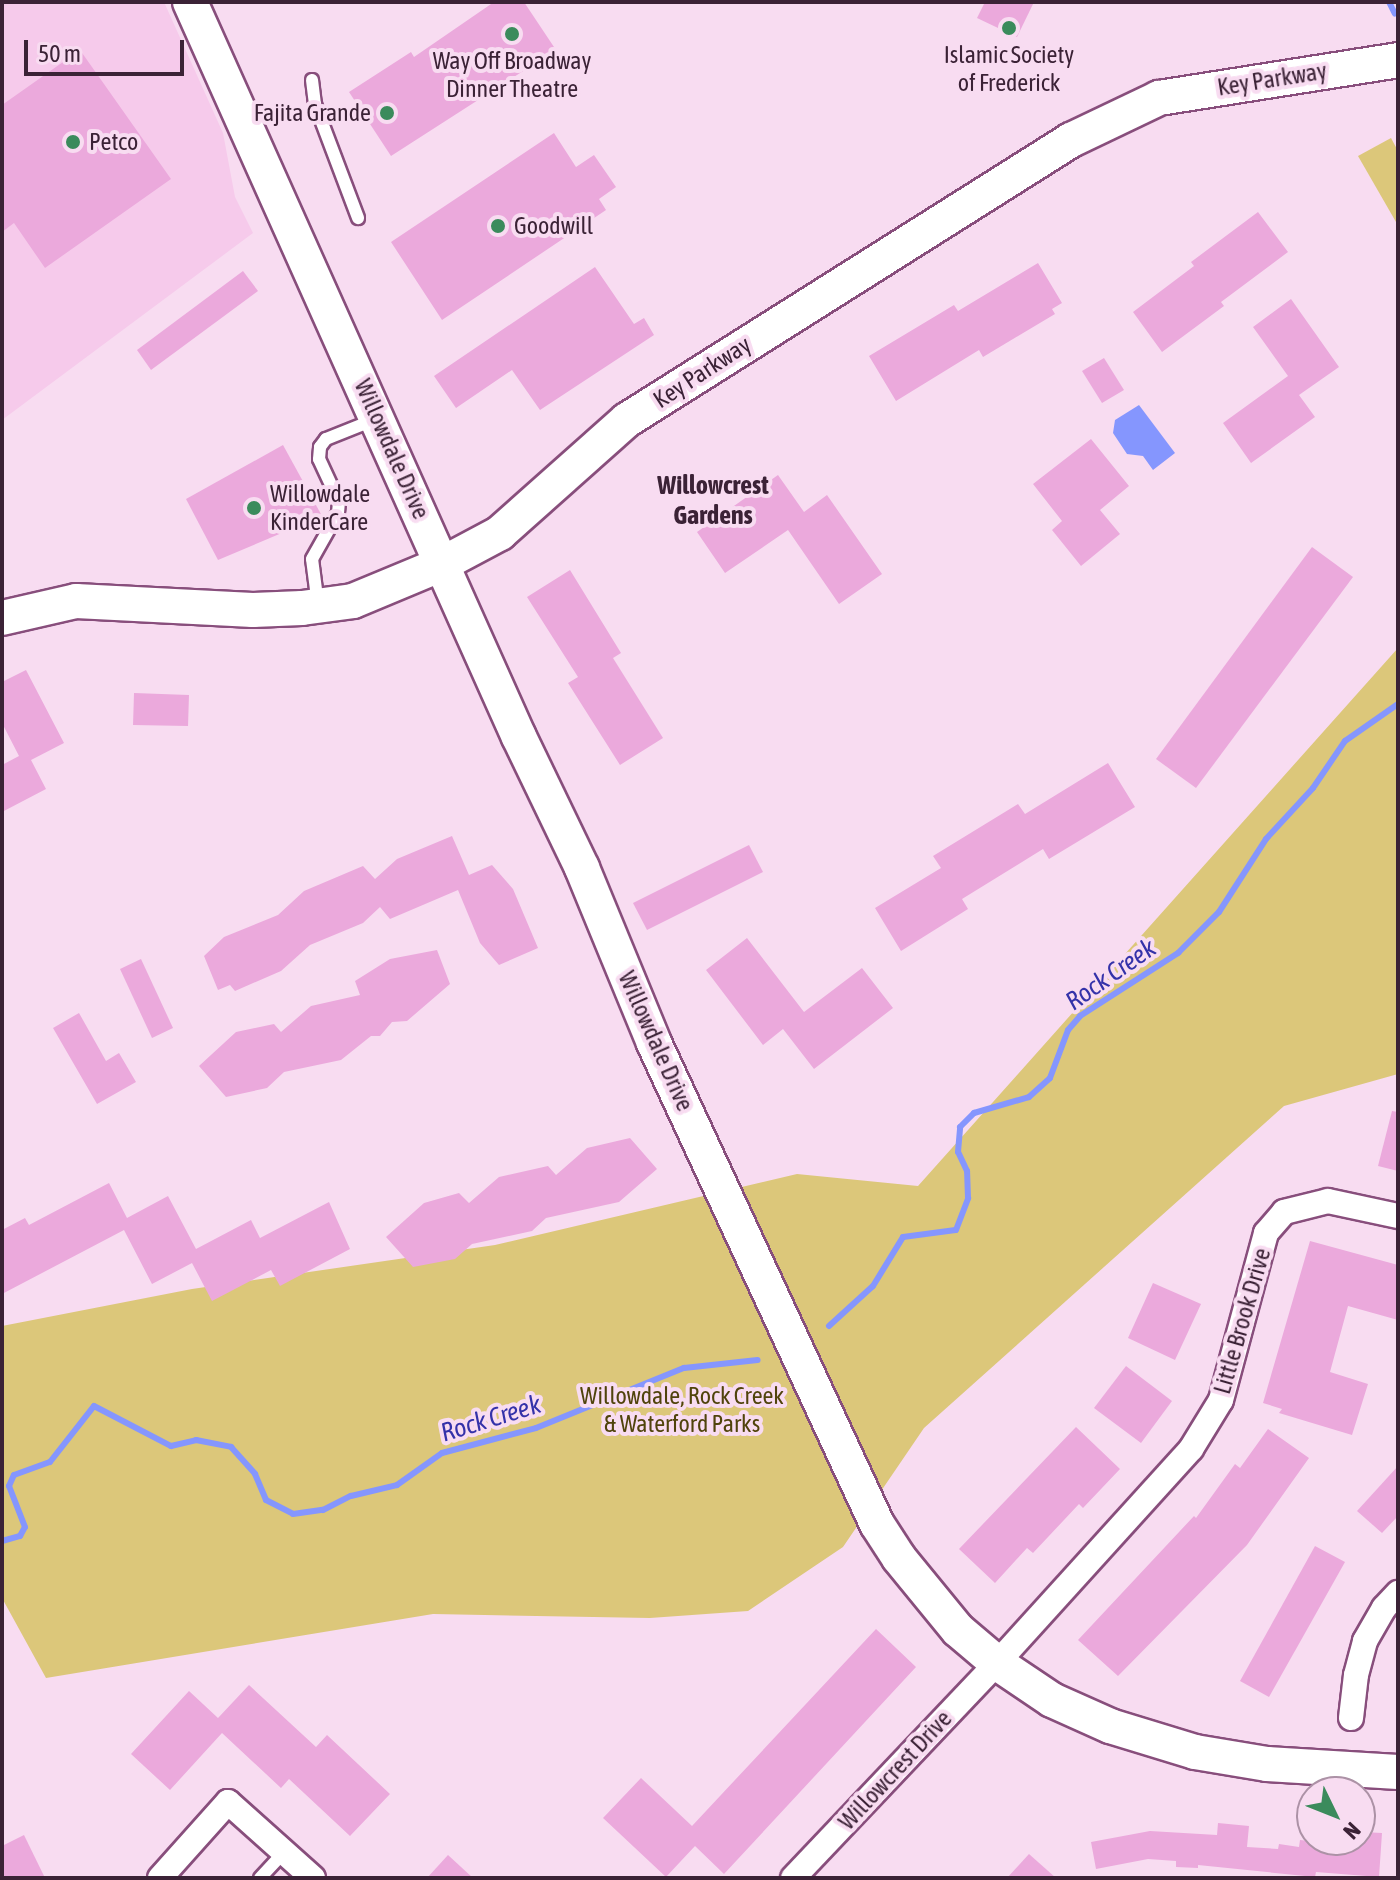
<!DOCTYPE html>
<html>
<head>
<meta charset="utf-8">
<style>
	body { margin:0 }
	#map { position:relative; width:1400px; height:1880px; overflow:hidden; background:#f8dcf1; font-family:"Asap Condensed",sans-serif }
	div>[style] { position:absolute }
	.built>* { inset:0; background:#f6caeb }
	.green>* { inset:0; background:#dcc77a }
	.water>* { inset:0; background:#8596fe }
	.stream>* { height:6px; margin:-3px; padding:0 3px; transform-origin:3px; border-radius:3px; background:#8596fe }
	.building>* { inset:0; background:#eba9dc }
	.roads { filter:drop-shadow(2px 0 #884e7c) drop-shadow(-2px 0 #884e7c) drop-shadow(0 2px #884e7c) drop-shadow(0 -2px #884e7c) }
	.lane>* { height:12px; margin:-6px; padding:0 6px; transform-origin:6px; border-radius:6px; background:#fff }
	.street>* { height:24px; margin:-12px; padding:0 12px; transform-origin:12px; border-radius:12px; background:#fff }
	.secondary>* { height:34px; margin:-17px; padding:0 17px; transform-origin:17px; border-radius:17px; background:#fff }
	.dots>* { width:22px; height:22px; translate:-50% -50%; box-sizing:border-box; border:4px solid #f8dcf1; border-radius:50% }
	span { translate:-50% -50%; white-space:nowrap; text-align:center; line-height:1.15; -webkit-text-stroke:8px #f8dcf1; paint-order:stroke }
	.poi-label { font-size:24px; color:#3b2236 }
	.right { translate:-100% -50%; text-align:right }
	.left { translate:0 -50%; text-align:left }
	.street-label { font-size:24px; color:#3b2236 }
	.park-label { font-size:24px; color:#50430b }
	.neighbourhood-label { font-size:26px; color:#3b2236; font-weight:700 }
	.water-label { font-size:26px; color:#3432a9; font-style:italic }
	.frame { position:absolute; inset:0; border:4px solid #3b2236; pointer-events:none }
	.north { position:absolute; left:1296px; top:1776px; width:80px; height:80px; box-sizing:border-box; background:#f8dcf1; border:2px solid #ac92a6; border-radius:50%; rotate:133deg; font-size:22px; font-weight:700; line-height:32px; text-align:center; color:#3b2236 }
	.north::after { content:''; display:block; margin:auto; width:28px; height:36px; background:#3b8b5c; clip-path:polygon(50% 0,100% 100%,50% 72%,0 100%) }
	.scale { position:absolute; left:24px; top:40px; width:160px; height:36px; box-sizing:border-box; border:4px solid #3b2236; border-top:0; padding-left:10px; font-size:24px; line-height:28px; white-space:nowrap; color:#3b2236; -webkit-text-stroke:6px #f8dcf1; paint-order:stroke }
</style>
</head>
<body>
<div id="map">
	<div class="built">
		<div style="clip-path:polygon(2px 2px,164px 2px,223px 133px,235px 197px,253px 233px,2px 420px)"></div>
	</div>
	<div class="green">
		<div style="clip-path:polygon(1391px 138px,1398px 151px,1396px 222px,1358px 156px)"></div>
		<div style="clip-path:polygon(1398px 648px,1398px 1074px,1284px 1106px,924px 1428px,843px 1547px,748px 1611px,650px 1618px,433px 1614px,46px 1678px,2px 1598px,2px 1326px,192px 1289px,495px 1245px,797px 1174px,918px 1186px)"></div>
	</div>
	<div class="water">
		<div style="clip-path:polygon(1139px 405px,1175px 453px,1153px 470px,1143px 456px,1127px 454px,1113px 433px,1115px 420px)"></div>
	</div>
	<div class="stream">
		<div style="left:1389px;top:2px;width:13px;rotate:63deg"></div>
		<div style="left:829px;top:1326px;width:59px;rotate:-42.3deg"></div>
		<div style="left:873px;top:1286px;width:57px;rotate:-58.5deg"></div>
		<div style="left:903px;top:1237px;width:53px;rotate:-7.5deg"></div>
		<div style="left:956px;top:1230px;width:34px;rotate:-69deg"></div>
		<div style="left:968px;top:1198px;width:27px;rotate:-92deg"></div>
		<div style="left:967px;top:1171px;width:21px;rotate:-115deg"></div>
		<div style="left:958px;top:1152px;width:25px;rotate:-85deg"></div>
		<div style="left:960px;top:1127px;width:20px;rotate:-45deg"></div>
		<div style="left:974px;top:1113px;width:57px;rotate:-16.2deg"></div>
		<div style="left:1029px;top:1097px;width:28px;rotate:-42deg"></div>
		<div style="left:1050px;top:1078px;width:51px;rotate:-69.4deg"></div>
		<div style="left:1068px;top:1030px;width:18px;rotate:-49deg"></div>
		<div style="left:1080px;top:1016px;width:117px;rotate:-32.7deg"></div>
		<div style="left:1178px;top:953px;width:58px;rotate:-45deg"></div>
		<div style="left:1219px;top:912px;width:87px;rotate:-57.2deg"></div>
		<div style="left:1266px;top:839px;width:69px;rotate:-47.3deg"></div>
		<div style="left:1313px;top:788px;width:57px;rotate:-55.8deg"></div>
		<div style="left:1345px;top:741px;width:65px;rotate:-34.9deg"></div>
		<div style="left:2px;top:1541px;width:19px;rotate:-16deg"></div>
		<div style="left:20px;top:1536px;width:10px;rotate:-61deg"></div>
		<div style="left:25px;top:1527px;width:44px;rotate:-111.3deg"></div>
		<div style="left:9px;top:1486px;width:12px;rotate:-66deg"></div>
		<div style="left:14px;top:1475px;width:38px;rotate:-20deg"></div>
		<div style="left:50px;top:1462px;width:71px;rotate:-51.8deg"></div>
		<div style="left:94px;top:1406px;width:87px;rotate:27.5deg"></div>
		<div style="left:171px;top:1446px;width:26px;rotate:-13deg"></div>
		<div style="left:196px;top:1440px;width:36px;rotate:11deg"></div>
		<div style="left:231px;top:1447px;width:36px;rotate:48deg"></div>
		<div style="left:255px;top:1474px;width:28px;rotate:67deg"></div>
		<div style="left:266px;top:1500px;width:30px;rotate:27deg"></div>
		<div style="left:293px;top:1514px;width:30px;rotate:-8deg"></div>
		<div style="left:323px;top:1510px;width:31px;rotate:-27deg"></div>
		<div style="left:351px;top:1496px;width:47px;rotate:-13.4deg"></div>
		<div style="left:397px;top:1485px;width:55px;rotate:-35.4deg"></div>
		<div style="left:442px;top:1453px;width:97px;rotate:-14.9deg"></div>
		<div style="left:536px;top:1428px;width:160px;rotate:-22.1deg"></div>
		<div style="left:684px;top:1368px;width:74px;rotate:-6.2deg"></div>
	</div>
	<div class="building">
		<div style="clip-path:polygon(494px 2px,524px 2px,556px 50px,391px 156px,349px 92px,411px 52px,414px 57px)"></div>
		<div style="clip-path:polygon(985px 2px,1034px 2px,1017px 37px,977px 18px)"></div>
		<div style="clip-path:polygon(80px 50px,171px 179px,45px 268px,14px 223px,2px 232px,2px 105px)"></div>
		<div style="clip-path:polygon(554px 133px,576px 167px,594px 155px,616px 187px,599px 199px,606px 210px,442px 320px,391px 242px)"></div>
		<div style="clip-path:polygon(1258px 212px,1288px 252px,1221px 302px,1224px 306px,1162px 352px,1133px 312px,1194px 266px,1191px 262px)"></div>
		<div style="clip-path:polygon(1038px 263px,1062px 303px,1052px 309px,1055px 314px,983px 357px,979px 350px,896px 401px,869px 356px,954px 305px,958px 311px)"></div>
		<div style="clip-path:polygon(595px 267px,634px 324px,644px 318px,654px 335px,540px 410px,512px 370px,456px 408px,434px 376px)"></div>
		<div style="clip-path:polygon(243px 271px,258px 291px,151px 370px,137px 350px)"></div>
		<div style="clip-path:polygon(1291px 299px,1339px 367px,1299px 395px,1315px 417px,1251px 463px,1223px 423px,1288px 376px,1253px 327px)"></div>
		<div style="clip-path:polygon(1104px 358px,1124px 390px,1102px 403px,1082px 371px)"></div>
		<div style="clip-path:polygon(1091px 439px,1129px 486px,1100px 510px,1120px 534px,1081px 566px,1052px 530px,1062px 521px,1033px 484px)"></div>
		<div style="clip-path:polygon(283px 445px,322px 516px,218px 560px,186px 499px)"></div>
		<div style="clip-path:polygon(778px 475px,804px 512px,827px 495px,882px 574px,839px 604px,788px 530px,725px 573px,697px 532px)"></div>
		<div style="clip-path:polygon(1312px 547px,1353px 577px,1196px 788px,1156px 759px)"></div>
		<div style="clip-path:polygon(570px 570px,621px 653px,613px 658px,663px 738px,620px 765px,568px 683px,578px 677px,527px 597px)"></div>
		<div style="clip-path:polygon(26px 670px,64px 743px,31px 760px,46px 789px,2px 812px,2px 765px,19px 756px,2px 723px,2px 682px)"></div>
		<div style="clip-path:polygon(134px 693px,189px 695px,188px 726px,133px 725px)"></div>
		<div style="clip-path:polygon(1108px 763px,1135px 807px,1049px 859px,1043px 849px,962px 899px,968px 909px,901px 951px,875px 908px,941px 868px,933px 856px,1018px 804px,1025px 814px)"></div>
		<div style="clip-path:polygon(452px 836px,469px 875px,492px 865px,513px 889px,538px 948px,499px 965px,480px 943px,458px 890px,390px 919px,380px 907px,363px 923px,310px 945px,281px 971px,235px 991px,230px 985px,218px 990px,204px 956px,224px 937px,278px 915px,304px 891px,363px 866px,375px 879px,397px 859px)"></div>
		<div style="clip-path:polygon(749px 845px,763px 872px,647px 930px,633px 903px)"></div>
		<div style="clip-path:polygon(747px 938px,804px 1012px,862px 968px,893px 1008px,814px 1069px,783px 1029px,763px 1045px,706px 970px)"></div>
		<div style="clip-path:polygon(437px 950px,450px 984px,407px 1021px,392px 1022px,380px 1036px,371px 1036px,341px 1060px,284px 1072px,267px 1088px,226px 1097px,199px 1066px,236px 1032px,274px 1024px,281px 1032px,311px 1006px,360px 995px,355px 981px,390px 959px)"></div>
		<div style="clip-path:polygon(141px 959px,173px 1028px,152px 1038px,120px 969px)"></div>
		<div style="clip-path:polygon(79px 1013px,106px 1061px,119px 1053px,136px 1082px,97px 1104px,53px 1028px)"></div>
		<div style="clip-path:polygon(1392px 1111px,1398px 1112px,1398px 1171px,1378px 1166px)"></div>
		<div style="clip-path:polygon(630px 1138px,657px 1169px,619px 1202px,546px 1218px,532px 1231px,472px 1244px,455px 1259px,413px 1267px,386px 1237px,424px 1203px,459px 1193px,469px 1203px,499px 1177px,548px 1166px,556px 1175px,587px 1148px)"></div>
		<div style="clip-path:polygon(109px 1183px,127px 1218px,168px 1196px,196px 1249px,251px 1220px,260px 1238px,329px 1202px,350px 1249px,280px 1286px,271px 1270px,212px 1301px,192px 1263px,152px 1284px,124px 1230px,2px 1294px,2px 1230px,25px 1218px,29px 1225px)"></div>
		<div style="clip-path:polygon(1310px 1241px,1398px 1265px,1398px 1320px,1348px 1306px,1330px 1372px,1368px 1384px,1352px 1435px,1279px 1413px,1282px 1409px,1263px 1403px)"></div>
		<div style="clip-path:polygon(1153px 1283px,1201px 1304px,1175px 1360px,1128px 1338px)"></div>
		<div style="clip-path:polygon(1126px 1366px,1172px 1401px,1141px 1443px,1094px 1408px)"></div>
		<div style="clip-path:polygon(1076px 1427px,1120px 1469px,1083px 1508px,1079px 1504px,1033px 1553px,1027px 1548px,995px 1583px,959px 1549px)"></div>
		<div style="clip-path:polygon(1268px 1429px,1309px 1458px,1247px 1545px,1118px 1676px,1078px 1640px,1194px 1516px,1196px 1518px,1235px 1464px,1240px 1468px)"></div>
		<div style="clip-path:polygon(1398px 1466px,1398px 1516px,1382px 1533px,1357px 1511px)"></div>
		<div style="clip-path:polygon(1315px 1546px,1345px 1562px,1269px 1697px,1240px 1681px)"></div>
		<div style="clip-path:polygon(876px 1629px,916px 1667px,724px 1874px,695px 1846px,666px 1877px,603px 1818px,641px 1778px,692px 1826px)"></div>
		<div style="clip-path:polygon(249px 1685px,316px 1747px,327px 1735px,390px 1794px,350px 1836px,289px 1779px,281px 1788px,222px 1733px,170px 1790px,131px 1754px,189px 1691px,218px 1718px)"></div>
		<div style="clip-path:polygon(1218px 1823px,1249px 1826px,1247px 1847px,1278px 1849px,1279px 1844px,1299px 1847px,1300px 1840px,1361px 1847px,1363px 1832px,1382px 1833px,1379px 1877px,1316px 1872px,1315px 1877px,1198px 1865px,1198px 1868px,1176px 1867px,1176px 1861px,1148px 1859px,1096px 1869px,1091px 1842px,1150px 1831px,1217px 1835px)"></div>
		<div style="clip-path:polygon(24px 1835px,45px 1878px,2px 1878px,2px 1846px)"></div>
		<div style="clip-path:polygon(1029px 1854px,1056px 1878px,1007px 1878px)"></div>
		<div style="clip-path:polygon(448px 1855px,473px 1878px,427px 1878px)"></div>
	</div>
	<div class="roads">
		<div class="lane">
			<div style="left:312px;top:80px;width:24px;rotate:83deg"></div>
			<div style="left:315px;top:104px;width:122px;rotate:69.3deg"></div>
			<div style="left:318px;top:605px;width:46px;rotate:-97.4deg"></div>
			<div style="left:312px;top:559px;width:53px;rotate:-60.5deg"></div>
			<div style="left:338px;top:513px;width:11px;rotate:-85deg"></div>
			<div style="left:339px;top:502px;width:47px;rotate:-114.9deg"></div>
			<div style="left:319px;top:459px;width:12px;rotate:-85deg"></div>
			<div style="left:320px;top:447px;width:10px;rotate:-53deg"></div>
			<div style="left:326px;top:439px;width:54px;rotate:-21.8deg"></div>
			<div style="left:260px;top:1878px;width:35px;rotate:-47deg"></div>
		</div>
		<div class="street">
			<div style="left:1351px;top:1718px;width:43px;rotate:-83.4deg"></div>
			<div style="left:1356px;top:1675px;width:35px;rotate:-75deg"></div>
			<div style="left:1365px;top:1641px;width:38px;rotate:-60deg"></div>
			<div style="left:1384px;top:1608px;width:21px;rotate:-47deg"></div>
			<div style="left:160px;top:1878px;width:102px;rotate:-48.2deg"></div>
			<div style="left:228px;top:1802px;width:114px;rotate:41.8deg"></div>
			<div style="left:793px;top:1878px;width:296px;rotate:-46.5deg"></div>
			<div style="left:997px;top:1663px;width:289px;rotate:-47.8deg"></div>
			<div style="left:1191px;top:1449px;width:57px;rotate:-58.5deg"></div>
			<div style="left:1221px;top:1400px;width:173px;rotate:-74.9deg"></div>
			<div style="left:1266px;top:1233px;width:28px;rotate:-49deg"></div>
			<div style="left:1284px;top:1212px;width:45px;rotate:-14deg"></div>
			<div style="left:1328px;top:1201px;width:72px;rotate:12.1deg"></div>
		</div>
		<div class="secondary">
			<div style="left:190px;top:2px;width:805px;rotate:65.89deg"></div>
			<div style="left:519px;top:737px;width:145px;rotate:64.3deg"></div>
			<div style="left:582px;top:868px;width:189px;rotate:67.6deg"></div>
			<div style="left:654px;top:1043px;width:530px;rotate:65.13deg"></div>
			<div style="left:877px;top:1524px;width:40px;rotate:57.1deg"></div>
			<div style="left:899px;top:1558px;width:93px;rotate:50.7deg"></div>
			<div style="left:958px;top:1630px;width:51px;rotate:40.2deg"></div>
			<div style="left:997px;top:1663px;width:66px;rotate:33.9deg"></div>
			<div style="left:1052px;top:1700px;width:64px;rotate:24.1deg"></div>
			<div style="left:1110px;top:1726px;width:89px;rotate:17deg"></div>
			<div style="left:1195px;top:1752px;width:73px;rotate:9.5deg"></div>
			<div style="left:1267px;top:1764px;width:131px;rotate:3.5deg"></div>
			<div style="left:2px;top:618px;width:76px;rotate:-12.9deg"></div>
			<div style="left:76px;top:601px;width:177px;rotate:2.9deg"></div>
			<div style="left:253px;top:610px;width:49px;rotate:-2.3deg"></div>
			<div style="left:302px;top:608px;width:51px;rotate:-7.8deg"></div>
			<div style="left:353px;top:601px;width:96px;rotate:-22.6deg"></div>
			<div style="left:442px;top:564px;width:66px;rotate:-28.1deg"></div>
			<div style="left:500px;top:533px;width:170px;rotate:-41.7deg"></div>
			<div style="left:627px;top:420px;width:525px;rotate:-32.24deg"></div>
			<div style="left:1071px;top:140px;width:98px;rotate:-25.5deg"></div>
			<div style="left:1159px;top:98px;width:242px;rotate:-9deg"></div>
		</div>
	</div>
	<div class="dots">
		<div style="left:1009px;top:28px;background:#3b8b5c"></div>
		<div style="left:512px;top:34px;background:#3b8b5c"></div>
		<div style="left:387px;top:113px;background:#3b8b5c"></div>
		<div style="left:73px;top:142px;background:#3b8b5c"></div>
		<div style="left:498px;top:226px;background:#3b8b5c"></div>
		<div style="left:254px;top:508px;background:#3b8b5c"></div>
	</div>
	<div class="poi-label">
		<span style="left:1009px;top:69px">Islamic Society<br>of Frederick</span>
		<span style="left:512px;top:75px">Way Off Broadway<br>Dinner Theatre</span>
		<span class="right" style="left:371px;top:113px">Fajita Grande</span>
		<span class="left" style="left:89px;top:142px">Petco</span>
		<span class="left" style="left:514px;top:226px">Goodwill</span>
		<span class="left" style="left:270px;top:508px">Willowdale<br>KinderCare</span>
	</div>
	<div class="street-label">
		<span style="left:1272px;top:79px;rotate:-9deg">Key Parkway</span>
		<span style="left:702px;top:372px;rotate:-33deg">Key Parkway</span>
		<span style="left:392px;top:449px;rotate:66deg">Willowdale Drive</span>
		<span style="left:656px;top:1041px;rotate:66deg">Willowdale Drive</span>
		<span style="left:1242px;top:1321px;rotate:-74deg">Little Brook Drive</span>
		<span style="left:895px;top:1770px;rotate:-47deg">Willowcrest Drive</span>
	</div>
	<div class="park-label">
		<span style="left:682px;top:1410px">Willowdale, Rock Creek<br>&amp; Waterford Parks</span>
	</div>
	<div class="neighbourhood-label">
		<span style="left:713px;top:501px">Willowcrest<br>Gardens</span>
	</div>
	<div class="water-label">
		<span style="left:1111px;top:975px;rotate:-35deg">Rock Creek</span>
		<span style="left:491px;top:1419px;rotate:-17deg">Rock Creek</span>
	</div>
	<div class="frame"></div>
	<div class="north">N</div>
	<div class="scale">50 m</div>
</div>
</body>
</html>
